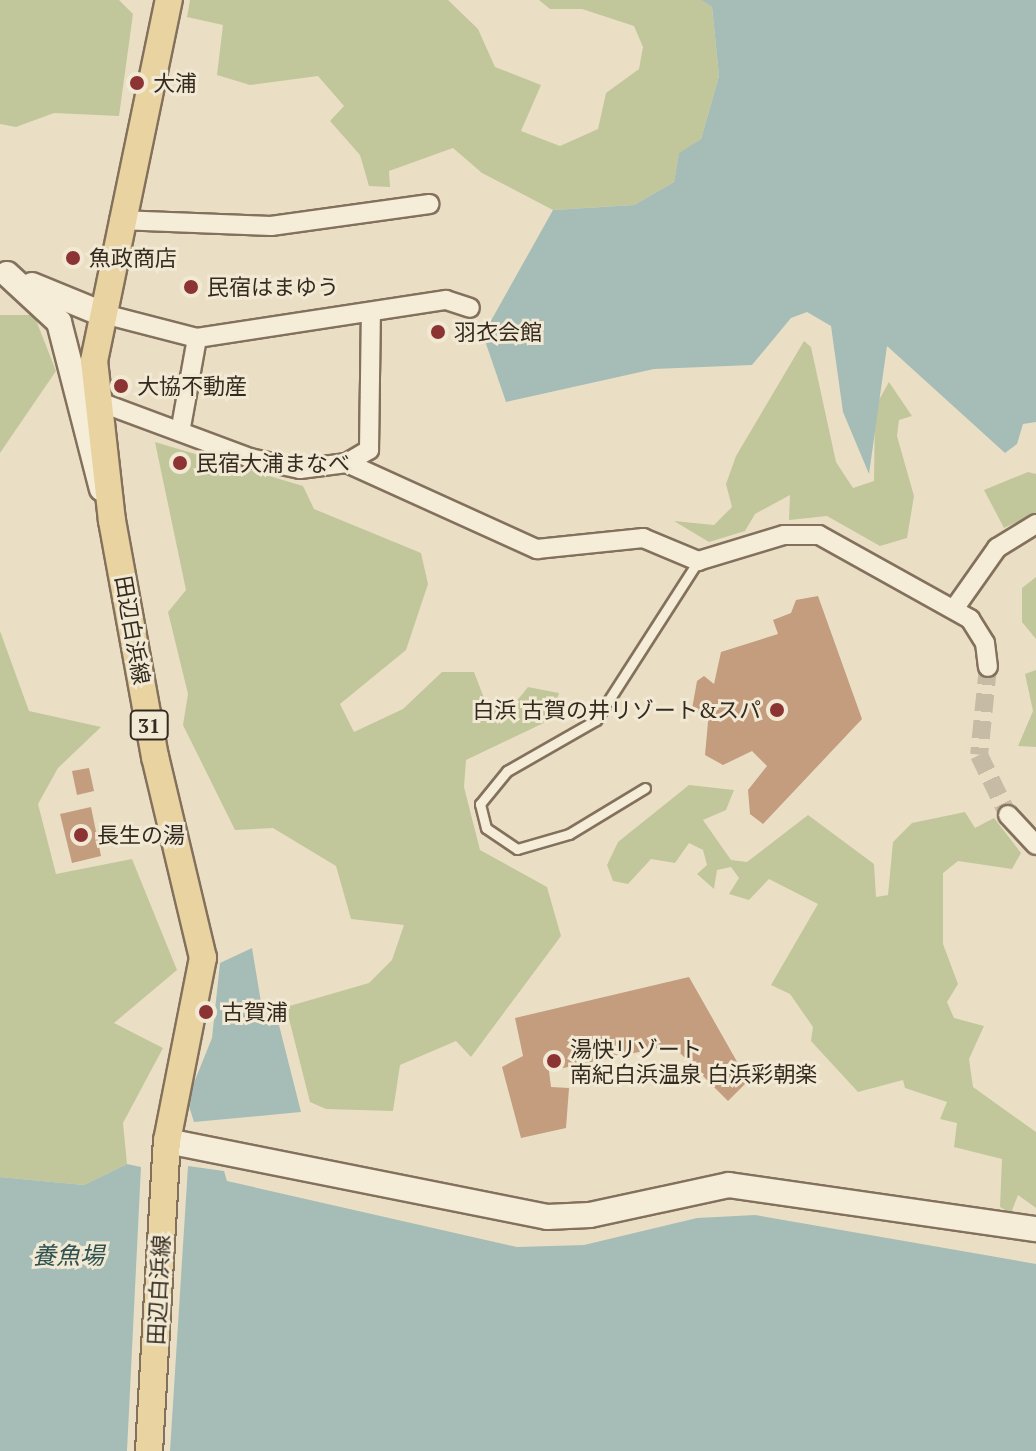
<!DOCTYPE html>
<html>
<head>
<meta charset="utf-8">
<style>
	body { margin:0 }
	#map { position:relative; width:1036px; height:1451px; overflow:hidden; background:#eadfc5; font-family:"PT Serif","Noto Sans JP",serif }
	div>[style] { position:absolute }
	.green>* { inset:0; background:#c1c79a }
	.water>* { inset:0; background:#a6bdb7 }
	.building>* { inset:0; background:#c49c7e }
	.street-tunnel>* { height:18px; margin-top:-9px; transform-origin:0; background:repeating-linear-gradient(90deg,#c6bba4 0 18px,transparent 0 27px) }
	.roads { filter:drop-shadow(2px 0 #83715d) drop-shadow(-2px 0 #83715d) drop-shadow(0 2px #83715d) drop-shadow(0 -2px #83715d) }
	.lane>* { height:9px; margin:-4.5px; padding:0 4.5px; transform-origin:4.5px; border-radius:4.5px; background:#f5edd7 }
	.street>* { height:18px; margin:-9px; padding:0 9px; transform-origin:9px; border-radius:9px; background:#f5edd7 }
	.secondary>* { height:24px; margin:-12px; padding:0 12px; transform-origin:12px; border-radius:12px; background:#f5edd7 }
	.primary>* { height:26px; margin:-13px; padding:0 13px; transform-origin:13px; border-radius:13px; background:#e9d3a0 }
	.dots>* { width:22px; height:22px; translate:-50% -50%; box-sizing:border-box; border:4px solid #f2e9d4; border-radius:50% }
	span { translate:-50% -50%; white-space:nowrap; text-align:center; line-height:1.15; -webkit-text-stroke:6px #f2e9d4; paint-order:stroke }
	.shield-label span { padding:2px 6px; background:#f2e9d4; border:2px solid; border-radius:6px; -webkit-text-stroke-width:0 }
	.shield-label { font-size:20px; color:#342a1f; font-weight:700 }
	.poi-label { font-size:22px; color:#342a1f }
	.left { translate:0 -50%; text-align:left }
	.right { translate:-100% -50%; text-align:right }
	.street-label { font-size:22px; color:#342a1f }
	.water-label { font-size:24px; color:#305351; font-style:italic }
</style>
</head>
<body>
<div id="map">
	<div class="green">
		<div style="clip-path:polygon(0 0,119px 0,133px 14px,119px 116px,54px 113px,16px 127px,0 124px)"></div>
		<div style="clip-path:polygon(190px 0,448px 0,478px 29px,495px 67px,541px 85px,521px 131px,560px 146px,598px 129px,606px 93px,639px 69px,643px 47px,634px 26px,582px 9px,550px 9px,539px 0,701px 0,712px 7px,719px 76px,701px 139px,679px 154px,674px 182px,634px 205px,553px 210px,482px 173px,453px 148px,389px 171px,390px 187px,369px 186px,360px 155px,330px 121px,344px 106px,318px 76px,250px 85px,217px 75px,223px 25px,187px 17px)"></div>
		<div style="clip-path:polygon(0 315px,34px 315px,56px 371px,0 453px)"></div>
		<div style="clip-path:polygon(804px 341px,811px 347px,836px 462px,853px 488px,874px 481px,875px 407px,889px 382px,912px 416px,899px 420px,897px 436px,914px 496px,907px 538px,880px 546px,827px 516px,789px 520px,790px 495px,755px 514px,745px 531px,709px 542px,674px 521px,714px 525px,732px 507px,726px 484px,736px 456px)"></div>
		<div style="clip-path:polygon(155px 442px,303px 486px,314px 509px,421px 553px,428px 584px,406px 650px,340px 704px,354px 732px,403px 709px,442px 672px,474px 672px,489px 711px,515px 703px,528px 687px,559px 693px,550px 720px,466px 760px,464px 787px,480px 850px,547px 887px,561px 936px,471px 1057px,456px 1041px,400px 1065px,393px 1111px,326px 1109px,310px 1102px,286px 1007px,369px 983px,392px 960px,404px 925px,351px 919px,336px 866px,273px 828px,235px 830px,183px 725px,188px 694px,168px 612px,186px 590px)"></div>
		<div style="clip-path:polygon(1028px 472px,1036px 474px,1036px 513px,1004px 528px,984px 490px)"></div>
		<div style="clip-path:polygon(1036px 577px,1036px 639px,1022px 622px,1022px 588px)"></div>
		<div style="clip-path:polygon(0 631px,29px 711px,101px 727px,58px 768px,38px 804px,56px 874px,132px 859px,177px 970px,114px 1023px,163px 1048px,123px 1123px,127px 1164px,84px 1185px,0 1177px)"></div>
		<div style="clip-path:polygon(1036px 670px,1036px 747px,1018px 746px,1033px 711px,1025px 674px)"></div>
		<div style="clip-path:polygon(689px 785px,734px 790px,726px 810px,703px 820px,731px 860px,747px 862px,808px 815px,874px 864px,876px 897px,888px 895px,893px 842px,912px 823px,965px 812px,975px 828px,994px 818px,1021px 853px,1012px 869px,958px 861px,943px 873px,943px 944px,958px 984px,947px 1002px,954px 1018px,984px 1026px,969px 1059px,973px 1087px,1036px 1132px,1036px 1208px,1018px 1195px,1011px 1213px,1000px 1207px,1002px 1159px,954px 1147px,957px 1123px,940px 1119px,947px 1102px,905px 1088px,903px 1080px,858px 1092px,811px 1041px,813px 1027px,790px 994px,771px 985px,818px 904px,769px 879px,749px 900px,729px 894px,739px 878px,731px 867px,717px 870px,714px 889px,697px 874px,707px 865px,703px 850px,689px 843px,675px 863px,651px 859px,628px 884px,613px 881px,607px 865px,618px 842px)"></div>
	</div>
	<div class="water">
		<div style="clip-path:polygon(701px 0,1036px 0,1036px 422px,1023px 424px,1017px 444px,1005px 453px,887px 346px,869px 474px,843px 412px,831px 326px,807px 312px,791px 318px,752px 365px,654px 369px,506px 402px,483px 335px,553px 210px,634px 205px,674px 182px,679px 153px,701px 139px,719px 76px,712px 7px)"></div>
		<div style="clip-path:polygon(252px 948px,263px 1014px,279px 1025px,301px 1112px,194px 1122px,187px 1100px,212px 1038px,220px 963px)"></div>
		<div style="clip-path:polygon(127px 1164px,141px 1167px,127px 1451px,0 1451px,0 1177px,84px 1185px)"></div>
		<div style="clip-path:polygon(188px 1166px,224px 1171px,227px 1181px,517px 1247px,584px 1245px,697px 1218px,755px 1215px,1036px 1264px,1036px 1451px,170px 1451px)"></div>
	</div>
	<div class="building">
		<div style="clip-path:polygon(818px 596px,862px 719px,763px 824px,750px 814px,748px 790px,767px 766px,752px 751px,723px 765px,705px 755px,709px 711px,704px 716px,692px 709px,697px 681px,704px 676px,714px 684px,721px 652px,778px 634px,773px 620px,791px 613px,796px 600px)"></div>
		<div style="clip-path:polygon(89px 768px,94px 791px,77px 795px,72px 771px)"></div>
		<div style="clip-path:polygon(91px 807px,101px 856px,72px 863px,60px 814px)"></div>
		<div style="clip-path:polygon(689px 977px,748px 1081px,728px 1101px,672px 1045px,549px 1071px,551px 1087px,569px 1088px,566px 1128px,521px 1138px,502px 1067px,523px 1056px,515px 1018px)"></div>
	</div>
	<div class="street-tunnel">
		<div style="left:988px;top:667px;width:88px;rotate:95.8deg"></div>
		<div style="left:979px;top:755px;width:67px;rotate:64.2deg"></div>
	</div>
	<div class="roads">
		<div class="lane">
			<div style="left:645px;top:788px;width:89px;rotate:148.8deg"></div>
			<div style="left:569px;top:834px;width:54px;rotate:163.9deg"></div>
			<div style="left:517px;top:849px;width:37px;rotate:-146deg"></div>
			<div style="left:486px;top:828px;width:25px;rotate:-104deg"></div>
			<div style="left:480px;top:804px;width:43px;rotate:-50.7deg"></div>
			<div style="left:507px;top:771px;width:103px;rotate:-29.8deg"></div>
			<div style="left:596px;top:720px;width:189px;rotate:-57.3deg"></div>
		</div>
		<div class="street">
			<div style="left:119px;top:220px;width:152px;rotate:2.3deg"></div>
			<div style="left:271px;top:226px;width:160px;rotate:-7.9deg"></div>
			<div style="left:100px;top:313px;width:100px;rotate:14.5deg"></div>
			<div style="left:197px;top:338px;width:252px;rotate:-8.7deg"></div>
			<div style="left:446px;top:300px;width:25px;rotate:18deg"></div>
			<div style="left:97px;top:401px;width:163px;rotate:20.4deg"></div>
			<div style="left:250px;top:458px;width:51px;rotate:12.4deg"></div>
			<div style="left:300px;top:469px;width:47px;rotate:-7.3deg"></div>
			<div style="left:347px;top:463px;width:26px;rotate:-31deg"></div>
			<div style="left:369px;top:450px;width:135px;rotate:-89.2deg"></div>
			<div style="left:181px;top:427px;width:90px;rotate:-79.8deg"></div>
			<div style="left:347px;top:463px;width:209px;rotate:24.4deg"></div>
			<div style="left:537px;top:549px;width:107px;rotate:-5.9deg"></div>
			<div style="left:643px;top:538px;width:60px;rotate:22.7deg"></div>
			<div style="left:698px;top:561px;width:90px;rotate:-16.8deg"></div>
			<div style="left:784px;top:535px;width:35px"></div>
			<div style="left:819px;top:535px;width:173px;rotate:29.1deg"></div>
			<div style="left:970px;top:619px;width:28px;rotate:58deg"></div>
			<div style="left:985px;top:643px;width:24px;rotate:83deg"></div>
			<div style="left:954px;top:609px;width:75px;rotate:-54.8deg"></div>
			<div style="left:997px;top:548px;width:46px;rotate:-31.6deg"></div>
			<div style="left:1008px;top:815px;width:41px;rotate:47deg"></div>
		</div>
		<div class="secondary">
			<div style="left:7px;top:274px;width:71px;rotate:42.7deg"></div>
			<div style="left:59px;top:322px;width:172px;rotate:75.6deg"></div>
			<div style="left:32px;top:285px;width:74px;rotate:22.4deg"></div>
			<div style="left:167px;top:1141px;width:388px;rotate:11.3deg"></div>
			<div style="left:547px;top:1217px;width:43px;rotate:-2.7deg"></div>
			<div style="left:590px;top:1215px;width:142px;rotate:-12.2deg"></div>
			<div style="left:729px;top:1185px;width:310px;rotate:8.2deg"></div>
		</div>
		<div class="primary">
			<div style="left:149px;top:1451px;width:311px;rotate:-86.7deg"></div>
			<div style="left:167px;top:1141px;width:187px;rotate:-78.9deg"></div>
			<div style="left:203px;top:958px;width:207px;rotate:-103.4deg"></div>
			<div style="left:155px;top:757px;width:240px;rotate:-100.3deg"></div>
			<div style="left:112px;top:521px;width:161px;rotate:-96.4deg"></div>
			<div style="left:94px;top:361px;width:369px;rotate:-78.3deg"></div>
		</div>
	</div>
	<div class="dots">
		<div style="left:137px;top:83px;background:#8c3333"></div>
		<div style="left:73px;top:258px;background:#8c3333"></div>
		<div style="left:191px;top:287px;background:#8c3333"></div>
		<div style="left:438px;top:332px;background:#8c3333"></div>
		<div style="left:121px;top:386px;background:#8c3333"></div>
		<div style="left:180px;top:463px;background:#8c3333"></div>
		<div style="left:777px;top:710px;background:#8c3333"></div>
		<div style="left:81px;top:835px;background:#8c3333"></div>
		<div style="left:206px;top:1012px;background:#8c3333"></div>
		<div style="left:554px;top:1061px;background:#8c3333"></div>
	</div>
	<div class="shield-label">
		<span style="left:149px;top:725px">31</span>
	</div>
	<div class="poi-label">
		<span class="left" style="left:153px;top:83px">大浦</span>
		<span class="left" style="left:89px;top:258px">魚政商店</span>
		<span class="left" style="left:207px;top:287px">民宿はまゆう</span>
		<span class="left" style="left:454px;top:332px">羽衣会館</span>
		<span class="left" style="left:137px;top:386px">大協不動産</span>
		<span class="left" style="left:196px;top:463px">民宿大浦まなべ</span>
		<span class="right" style="left:761px;top:710px">白浜 古賀の井リゾート&amp;スパ</span>
		<span class="left" style="left:97px;top:835px">長生の湯</span>
		<span class="left" style="left:222px;top:1012px">古賀浦</span>
		<span class="left" style="left:570px;top:1061px">湯快リゾート<br>南紀白浜温泉 白浜彩朝楽</span>
	</div>
	<div class="street-label">
		<span style="left:133px;top:630px;rotate:80deg">田辺白浜線</span>
		<span style="left:158px;top:1290px;rotate:-87deg">田辺白浜線</span>
	</div>
	<div class="water-label">
		<span style="left:68px;top:1256px">養魚場</span>
	</div>
</div>
</body>
</html>
